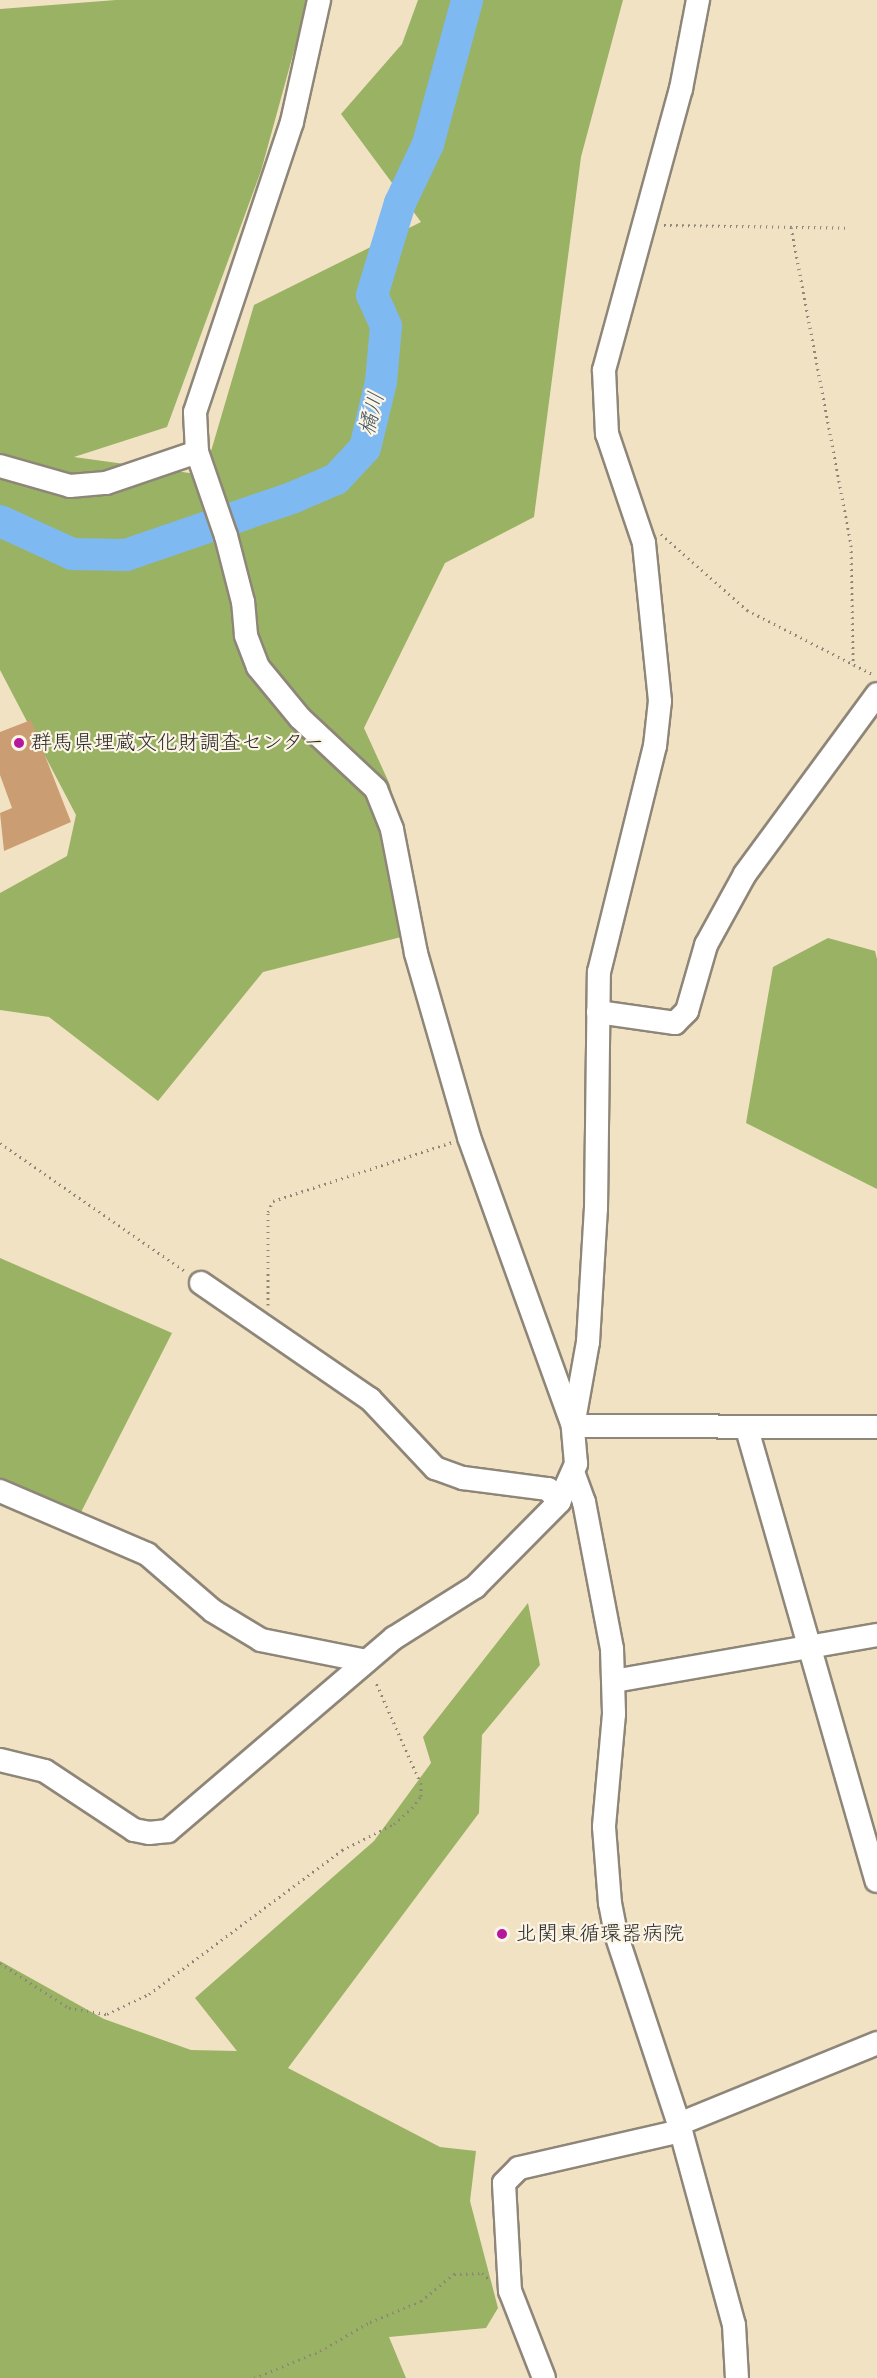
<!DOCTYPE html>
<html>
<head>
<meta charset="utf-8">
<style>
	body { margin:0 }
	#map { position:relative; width:877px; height:2378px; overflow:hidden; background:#f2e2c4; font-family:Mynerve,"Klee One",sans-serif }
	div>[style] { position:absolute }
	.forest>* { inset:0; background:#9ab264 }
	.river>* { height:32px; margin:-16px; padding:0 16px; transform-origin:16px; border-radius:16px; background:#7ebaf1 }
	.building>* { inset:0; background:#cb9d72 }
	.path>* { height:3px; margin-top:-1.5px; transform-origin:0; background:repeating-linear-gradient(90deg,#8e8678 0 1.5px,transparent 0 6px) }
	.roads { filter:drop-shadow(2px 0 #8e8678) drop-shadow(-2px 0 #8e8678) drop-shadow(0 2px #8e8678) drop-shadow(0 -2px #8e8678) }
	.minor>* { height:22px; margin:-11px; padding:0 11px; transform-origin:11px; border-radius:11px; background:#fff }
	.dots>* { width:16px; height:16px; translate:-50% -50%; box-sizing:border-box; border:3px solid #fcf5e5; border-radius:50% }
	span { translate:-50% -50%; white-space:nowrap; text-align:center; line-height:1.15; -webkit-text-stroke:4.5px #fcf5e5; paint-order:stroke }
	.poi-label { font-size:21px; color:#2b2b2b }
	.left { translate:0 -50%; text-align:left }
	.water-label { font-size:22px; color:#445666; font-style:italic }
</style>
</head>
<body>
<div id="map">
	<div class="forest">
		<div style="clip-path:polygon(116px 0,308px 0,261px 171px,167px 427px,74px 457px,204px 475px,254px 305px,421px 222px,341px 114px,402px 44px,418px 0,623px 0,581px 157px,534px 517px,445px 563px,364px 728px,390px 785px,409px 872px,413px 934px,263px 972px,158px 1101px,49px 1017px,0 1010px,0 893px,67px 856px,76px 815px,0 670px,0 9px)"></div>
		<div style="clip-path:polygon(828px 938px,875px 951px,877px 959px,877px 1189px,746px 1123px,773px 967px)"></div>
		<div style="clip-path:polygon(0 1258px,172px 1333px,72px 1530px,0 1480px)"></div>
		<div style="clip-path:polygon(528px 1603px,540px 1665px,482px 1735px,479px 1813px,288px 2068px,440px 2147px,476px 2151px,470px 2201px,498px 2308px,486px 2328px,389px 2337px,406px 2378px,0 2378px,0 1961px,104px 2019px,191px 2050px,237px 2051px,195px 1998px,374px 1841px,431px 1763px,423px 1737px)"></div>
	</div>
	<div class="river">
		<div style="left:0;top:521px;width:79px;rotate:24.6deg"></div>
		<div style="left:72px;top:554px;width:54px;rotate:1.1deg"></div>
		<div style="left:126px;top:555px;width:178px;rotate:-19deg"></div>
		<div style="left:294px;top:497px;width:46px;rotate:-23.2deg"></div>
		<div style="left:336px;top:479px;width:42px;rotate:-46.9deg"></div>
		<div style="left:365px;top:448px;width:68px;rotate:-76.4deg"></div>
		<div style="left:381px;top:382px;width:56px;rotate:-84.9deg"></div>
		<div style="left:386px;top:326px;width:34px;rotate:-114deg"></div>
		<div style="left:372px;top:295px;width:96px;rotate:-73.1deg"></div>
		<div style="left:400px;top:203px;width:65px;rotate:-64.6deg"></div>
		<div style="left:428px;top:144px;width:149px;rotate:-74.8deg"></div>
	</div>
	<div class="building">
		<div style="clip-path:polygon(31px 720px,71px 822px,4px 851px,0 813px,12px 808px,0 775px,0 732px)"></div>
	</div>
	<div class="path">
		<div style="left:664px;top:225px;width:181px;rotate:0.9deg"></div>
		<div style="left:791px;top:227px;width:324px;rotate:79.3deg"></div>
		<div style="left:851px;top:545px;width:120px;rotate:89deg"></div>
		<div style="left:661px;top:534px;width:115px;rotate:41.5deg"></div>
		<div style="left:747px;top:610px;width:143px;rotate:27.1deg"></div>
		<div style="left:0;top:1143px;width:226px;rotate:34.7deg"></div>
		<div style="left:268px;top:1305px;width:93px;rotate:-90deg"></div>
		<div style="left:268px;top:1212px;width:12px;rotate:-66deg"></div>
		<div style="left:273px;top:1201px;width:188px;rotate:-18.2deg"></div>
		<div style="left:0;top:1963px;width:82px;rotate:33.1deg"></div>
		<div style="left:69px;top:2008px;width:38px;rotate:9deg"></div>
		<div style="left:107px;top:2014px;width:47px;rotate:-25.5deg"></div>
		<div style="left:149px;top:1994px;width:241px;rotate:-36.7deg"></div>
		<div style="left:342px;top:1850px;width:58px;rotate:-26.6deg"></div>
		<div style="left:394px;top:1824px;width:24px;rotate:-42deg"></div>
		<div style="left:412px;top:1808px;width:15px;rotate:-53deg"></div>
		<div style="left:421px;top:1796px;width:12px;rotate:-90deg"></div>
		<div style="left:421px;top:1784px;width:114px;rotate:-113.9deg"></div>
		<div style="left:254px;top:2378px;width:71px;rotate:-22.2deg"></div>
		<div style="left:320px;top:2351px;width:58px;rotate:-30.1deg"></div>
		<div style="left:370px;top:2322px;width:55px;rotate:-22.4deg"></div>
		<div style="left:421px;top:2301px;width:43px;rotate:-39.3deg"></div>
		<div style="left:454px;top:2274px;width:28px;rotate:-2deg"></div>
		<div style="left:482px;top:2273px;width:9px;rotate:41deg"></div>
	</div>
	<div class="roads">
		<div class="minor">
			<div style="left:0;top:466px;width:73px;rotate:15.9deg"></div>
			<div style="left:70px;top:486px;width:36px;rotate:-5deg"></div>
			<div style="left:106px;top:483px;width:96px;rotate:-18.8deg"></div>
			<div style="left:598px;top:1012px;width:78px;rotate:8.1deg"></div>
			<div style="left:675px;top:1023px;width:17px;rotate:-45deg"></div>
			<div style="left:687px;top:1011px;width:69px;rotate:-73.9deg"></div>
			<div style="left:706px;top:945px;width:81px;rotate:-61.2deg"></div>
			<div style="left:745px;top:874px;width:223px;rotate:-53.7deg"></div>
			<div style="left:201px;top:1283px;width:205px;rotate:34.5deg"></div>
			<div style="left:370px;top:1399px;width:95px;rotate:46.7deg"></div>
			<div style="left:435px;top:1468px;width:30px;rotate:20deg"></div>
			<div style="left:463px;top:1478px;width:86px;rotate:7.4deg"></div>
			<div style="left:548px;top:1489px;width:17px;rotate:50deg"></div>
			<div style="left:573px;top:1426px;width:85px;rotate:-79.9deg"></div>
			<div style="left:588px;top:1342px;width:133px;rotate:-86.6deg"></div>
			<div style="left:596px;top:1209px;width:237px;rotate:-89.3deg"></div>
			<div style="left:599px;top:972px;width:233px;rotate:-76.1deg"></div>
			<div style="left:655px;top:746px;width:45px;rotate:-83.7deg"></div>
			<div style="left:660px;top:701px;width:159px;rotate:-95.8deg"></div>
			<div style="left:644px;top:543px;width:115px;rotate:-108.7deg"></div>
			<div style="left:607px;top:434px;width:64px;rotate:-92.7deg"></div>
			<div style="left:604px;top:370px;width:291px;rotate:-74.7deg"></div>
			<div style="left:681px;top:89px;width:91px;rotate:-79.2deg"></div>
			<div style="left:573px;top:1426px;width:304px;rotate:0.2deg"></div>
			<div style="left:747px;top:1429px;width:470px;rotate:74deg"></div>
			<div style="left:573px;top:1472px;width:32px;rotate:70deg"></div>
			<div style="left:584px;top:1502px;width:150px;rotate:79.2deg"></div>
			<div style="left:612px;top:1649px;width:65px;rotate:88.2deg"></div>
			<div style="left:614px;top:1714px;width:113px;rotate:95.1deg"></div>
			<div style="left:604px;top:1827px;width:76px;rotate:85.5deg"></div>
			<div style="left:610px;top:1903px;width:32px;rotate:79deg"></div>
			<div style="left:616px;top:1934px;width:200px;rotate:71.7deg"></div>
			<div style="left:679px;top:2124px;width:208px;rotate:74.7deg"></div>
			<div style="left:734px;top:2325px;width:53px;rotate:86.8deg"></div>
			<div style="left:0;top:1491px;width:160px;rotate:23.2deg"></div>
			<div style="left:147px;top:1554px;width:87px;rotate:40.8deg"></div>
			<div style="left:213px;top:1611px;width:56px;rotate:31.1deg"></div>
			<div style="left:261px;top:1640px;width:107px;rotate:11.3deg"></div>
			<div style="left:614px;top:1681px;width:267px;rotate:-9.9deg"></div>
			<div style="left:0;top:1760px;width:46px;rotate:13.7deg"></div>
			<div style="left:45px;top:1771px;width:107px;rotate:33.5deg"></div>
			<div style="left:134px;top:1830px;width:15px;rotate:11deg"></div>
			<div style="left:149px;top:1833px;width:19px;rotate:-6deg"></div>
			<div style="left:168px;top:1831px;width:297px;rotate:-40.5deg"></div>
			<div style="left:394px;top:1638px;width:96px;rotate:-32.2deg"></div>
			<div style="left:475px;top:1587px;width:120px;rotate:-45.3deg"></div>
			<div style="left:559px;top:1502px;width:42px;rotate:-65.9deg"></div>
			<div style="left:576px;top:1464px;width:38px;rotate:-95deg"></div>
			<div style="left:573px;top:1426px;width:307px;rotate:-109.8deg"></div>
			<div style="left:469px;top:1137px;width:191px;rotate:-106.1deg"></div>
			<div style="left:416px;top:953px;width:126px;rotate:-101deg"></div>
			<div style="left:392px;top:829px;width:43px;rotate:-111.8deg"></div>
			<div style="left:376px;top:789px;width:104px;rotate:-136.9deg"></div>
			<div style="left:300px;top:718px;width:66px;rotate:-129.5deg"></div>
			<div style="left:258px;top:667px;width:34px;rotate:-111deg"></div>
			<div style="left:246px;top:635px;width:33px;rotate:-95deg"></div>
			<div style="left:243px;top:602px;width:68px;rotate:-104.4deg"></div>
			<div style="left:226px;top:536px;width:89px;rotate:-109deg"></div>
			<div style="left:197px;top:452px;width:40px;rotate:-92.9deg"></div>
			<div style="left:195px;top:412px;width:306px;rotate:-71.5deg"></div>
			<div style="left:292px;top:122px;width:125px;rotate:-77.5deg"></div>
			<div style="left:679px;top:2124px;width:214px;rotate:-22.2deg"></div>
			<div style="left:544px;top:2378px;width:93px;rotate:-111.3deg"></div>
			<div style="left:510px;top:2291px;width:108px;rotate:-93.2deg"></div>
			<div style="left:504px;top:2183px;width:21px;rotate:-45deg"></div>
			<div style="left:519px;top:2168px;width:165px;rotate:-12.9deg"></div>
		</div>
	</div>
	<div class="dots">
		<div style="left:19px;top:743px;background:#b5179e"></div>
		<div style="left:502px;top:1934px;background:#b5179e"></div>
	</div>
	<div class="poi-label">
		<span class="left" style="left:31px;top:743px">群馬県埋蔵文化財調査センター</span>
		<span class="left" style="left:516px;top:1934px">北関東循環器病院</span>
	</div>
	<div class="water-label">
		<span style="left:373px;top:414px;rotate:-76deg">橘川</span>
	</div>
</div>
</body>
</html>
